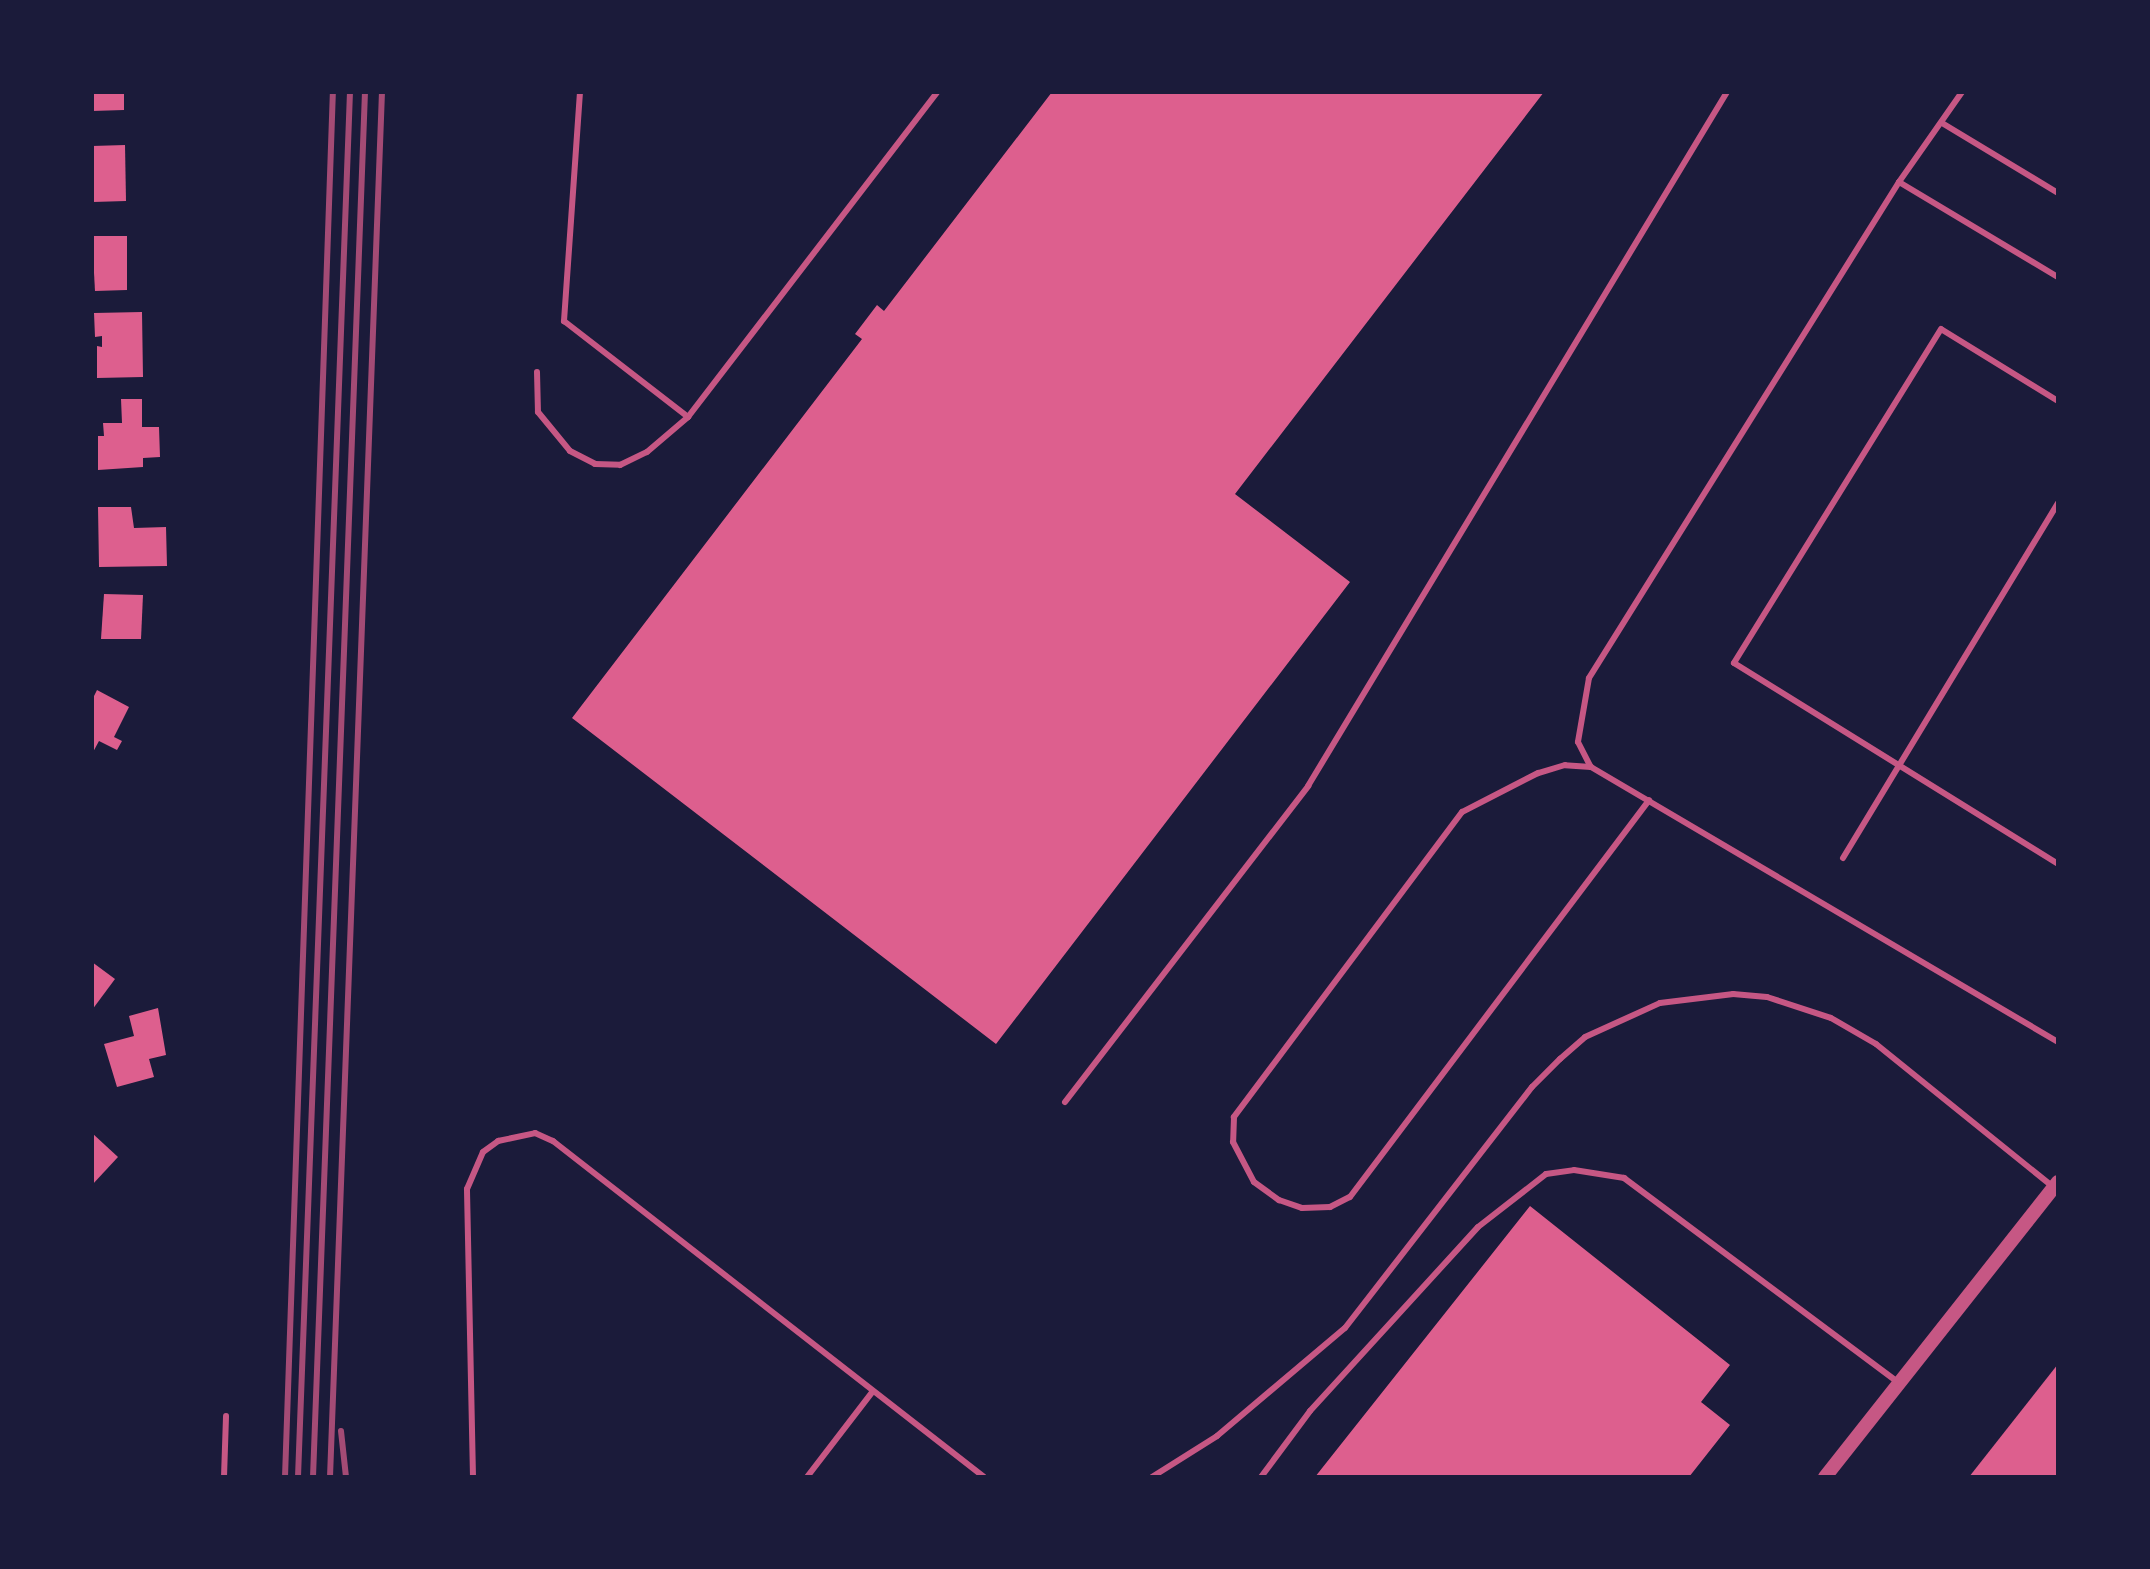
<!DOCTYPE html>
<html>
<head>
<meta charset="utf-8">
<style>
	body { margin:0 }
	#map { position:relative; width:2150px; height:1569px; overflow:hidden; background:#1b1b3a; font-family:"Asap Condensed",sans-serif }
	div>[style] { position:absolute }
	.building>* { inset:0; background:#dd5f8e }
	.service>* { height:6px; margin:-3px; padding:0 3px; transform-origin:3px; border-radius:3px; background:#c65784 }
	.tertiary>* { height:14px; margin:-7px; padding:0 7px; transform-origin:7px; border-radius:7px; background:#c65784 }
	.rail>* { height:6px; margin:-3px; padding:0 3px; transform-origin:3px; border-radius:3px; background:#a44b75 }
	span { translate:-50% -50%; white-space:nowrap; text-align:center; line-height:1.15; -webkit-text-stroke:6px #1b1b3a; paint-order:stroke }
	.frame { position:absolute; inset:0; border:94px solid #1b1b3a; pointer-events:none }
</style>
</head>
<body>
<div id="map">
	<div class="building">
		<div style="clip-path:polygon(92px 92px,124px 92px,124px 110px,92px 111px)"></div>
		<div style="clip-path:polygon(1052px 92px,1544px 92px,1235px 494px,1350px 582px,996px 1044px,572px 718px,862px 339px,855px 334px,877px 305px,884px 311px)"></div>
		<div style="clip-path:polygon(125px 145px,126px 201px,93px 202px,92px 146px)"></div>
		<div style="clip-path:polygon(92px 236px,127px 236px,127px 290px,95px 291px)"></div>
		<div style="clip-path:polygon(142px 312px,143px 377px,97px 378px,97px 346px,102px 347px,102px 336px,95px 337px,94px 313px)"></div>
		<div style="clip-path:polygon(121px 399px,142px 399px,142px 427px,159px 427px,160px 457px,143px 458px,143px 467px,98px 470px,98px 436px,104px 436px,103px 423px,122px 423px)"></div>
		<div style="clip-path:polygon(98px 507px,131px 507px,134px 528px,166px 527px,167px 566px,99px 567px)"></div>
		<div style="clip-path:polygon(104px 594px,143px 595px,141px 639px,101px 639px)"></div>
		<div style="clip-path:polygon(97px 690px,129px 707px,114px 737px,122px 741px,117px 750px,99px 741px,92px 754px,92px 700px)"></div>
		<div style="clip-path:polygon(92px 962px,115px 979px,92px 1010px)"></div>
		<div style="clip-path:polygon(158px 1008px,166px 1055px,149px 1059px,154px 1077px,117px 1087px,104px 1044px,134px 1036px,129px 1016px)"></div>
		<div style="clip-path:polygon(92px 1133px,118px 1157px,92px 1185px)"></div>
		<div style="clip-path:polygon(1530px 1206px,1730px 1365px,1701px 1402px,1730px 1425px,1689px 1477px,1315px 1477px)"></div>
		<div style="clip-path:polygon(2058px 1364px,2058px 1477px,1969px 1477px)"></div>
	</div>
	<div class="service">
		<div style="left:580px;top:92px;width:230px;rotate:94deg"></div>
		<div style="left:564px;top:321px;width:157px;rotate:37.7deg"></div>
		<div style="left:688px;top:417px;width:409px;rotate:-52.5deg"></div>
		<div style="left:1962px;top:92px;width:110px;rotate:125deg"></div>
		<div style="left:1899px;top:182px;width:585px;rotate:122.01deg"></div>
		<div style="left:1589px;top:678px;width:65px;rotate:99.8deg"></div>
		<div style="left:1578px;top:742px;width:28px;rotate:63deg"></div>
		<div style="left:1591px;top:767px;width:542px;rotate:30.49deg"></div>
		<div style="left:1942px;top:123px;width:135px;rotate:31.1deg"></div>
		<div style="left:1899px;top:182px;width:185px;rotate:30.9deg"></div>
		<div style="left:537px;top:372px;width:40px;rotate:88.6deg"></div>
		<div style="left:538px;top:412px;width:50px;rotate:50.6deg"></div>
		<div style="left:570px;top:451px;width:28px;rotate:27deg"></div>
		<div style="left:595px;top:464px;width:25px;rotate:2deg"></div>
		<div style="left:620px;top:465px;width:30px;rotate:-26deg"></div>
		<div style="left:647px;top:452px;width:54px;rotate:-40.5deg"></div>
		<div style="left:2058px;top:401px;width:137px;rotate:-148.4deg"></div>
		<div style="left:1941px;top:329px;width:393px;rotate:121.8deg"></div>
		<div style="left:1734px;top:663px;width:381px;rotate:31.8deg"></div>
		<div style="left:1591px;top:767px;width:26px;rotate:-176deg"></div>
		<div style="left:1565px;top:765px;width:28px;rotate:163deg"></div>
		<div style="left:1538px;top:773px;width:85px;rotate:152.8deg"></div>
		<div style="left:1462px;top:812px;width:381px;rotate:126.8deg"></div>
		<div style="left:1234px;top:1117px;width:25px;rotate:92deg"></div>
		<div style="left:1233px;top:1142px;width:45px;rotate:62.3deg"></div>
		<div style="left:1254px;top:1182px;width:31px;rotate:36deg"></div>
		<div style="left:1279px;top:1200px;width:24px;rotate:19deg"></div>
		<div style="left:1302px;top:1208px;width:28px;rotate:-2deg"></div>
		<div style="left:1330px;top:1207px;width:22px;rotate:-27deg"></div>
		<div style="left:1350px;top:1197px;width:497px;rotate:-53deg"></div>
		<div style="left:1843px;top:858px;width:415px;rotate:-58.8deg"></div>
		<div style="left:1065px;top:1102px;width:399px;rotate:-52.4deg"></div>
		<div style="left:1308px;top:786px;width:811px;rotate:-58.88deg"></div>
		<div style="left:224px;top:1477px;width:61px;rotate:-88.1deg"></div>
		<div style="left:473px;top:1477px;width:288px;rotate:-91.2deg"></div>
		<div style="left:467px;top:1189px;width:40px;rotate:-66.6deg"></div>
		<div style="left:483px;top:1152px;width:19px;rotate:-36deg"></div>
		<div style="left:498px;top:1141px;width:38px;rotate:-12deg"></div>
		<div style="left:535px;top:1133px;width:20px;rotate:24deg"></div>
		<div style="left:553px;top:1141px;width:546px;rotate:37.94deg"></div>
		<div style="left:807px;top:1477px;width:108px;rotate:-52.5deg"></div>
		<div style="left:1152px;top:1477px;width:77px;rotate:-32.2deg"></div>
		<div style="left:1217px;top:1436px;width:167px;rotate:-40.2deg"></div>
		<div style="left:1345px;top:1328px;width:305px;rotate:-52.2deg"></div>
		<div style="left:1532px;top:1087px;width:40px;rotate:-45deg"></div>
		<div style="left:1560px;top:1059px;width:33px;rotate:-41deg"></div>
		<div style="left:1585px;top:1037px;width:82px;rotate:-24.4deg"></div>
		<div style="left:1660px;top:1003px;width:74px;rotate:-7deg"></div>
		<div style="left:1733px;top:994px;width:34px;rotate:5deg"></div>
		<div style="left:1767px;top:997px;width:67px;rotate:18.2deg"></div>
		<div style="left:1831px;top:1018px;width:52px;rotate:30deg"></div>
		<div style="left:1876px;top:1044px;width:228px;rotate:38.9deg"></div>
		<div style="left:1261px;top:1477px;width:82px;rotate:-53.4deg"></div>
		<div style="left:1310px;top:1411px;width:249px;rotate:-47.6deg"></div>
		<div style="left:1478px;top:1227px;width:86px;rotate:-37.9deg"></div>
		<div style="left:1546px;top:1174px;width:28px;rotate:-8deg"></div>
		<div style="left:1574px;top:1170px;width:51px;rotate:9.1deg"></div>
		<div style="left:1624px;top:1178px;width:343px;rotate:36.7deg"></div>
	</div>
	<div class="tertiary">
		<div style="left:1825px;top:1477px;width:376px;rotate:-51.7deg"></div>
	</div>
	<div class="rail">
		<div style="left:341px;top:1431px;width:46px;rotate:83.8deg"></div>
		<div style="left:285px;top:1477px;width:1386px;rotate:-88.02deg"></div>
		<div style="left:298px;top:1477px;width:1386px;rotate:-87.85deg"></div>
		<div style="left:313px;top:1477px;width:1386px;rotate:-87.85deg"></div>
		<div style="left:330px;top:1477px;width:1386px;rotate:-87.85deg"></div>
	</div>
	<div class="frame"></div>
</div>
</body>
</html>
